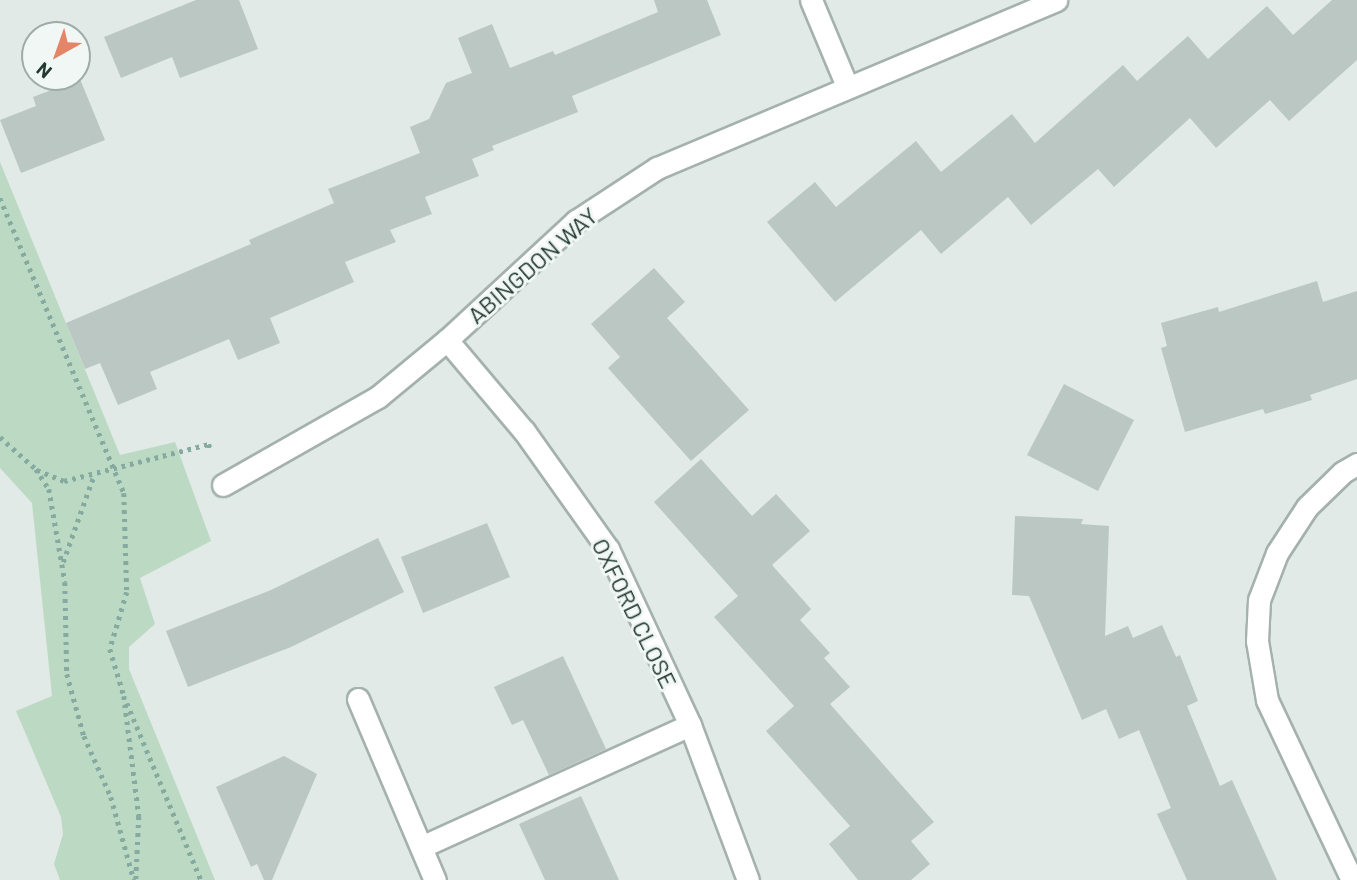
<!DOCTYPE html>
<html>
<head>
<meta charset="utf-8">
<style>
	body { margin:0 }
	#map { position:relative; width:1357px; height:880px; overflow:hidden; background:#e1eae6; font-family:Barlow,sans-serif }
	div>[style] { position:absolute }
	.green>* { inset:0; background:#bcd9c4 }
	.building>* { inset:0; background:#bac7c2 }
	.path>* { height:4.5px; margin-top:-2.25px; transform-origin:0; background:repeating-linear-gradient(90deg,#85aa9f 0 3.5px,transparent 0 8.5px) }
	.roads { filter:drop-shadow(2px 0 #a4b1ad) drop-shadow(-2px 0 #a4b1ad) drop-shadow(0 2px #a4b1ad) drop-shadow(0 -2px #a4b1ad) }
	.minor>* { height:21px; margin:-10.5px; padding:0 10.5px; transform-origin:10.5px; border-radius:10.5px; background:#fff }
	span { translate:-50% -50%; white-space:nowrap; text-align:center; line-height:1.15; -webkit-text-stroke:6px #f1f7f4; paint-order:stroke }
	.street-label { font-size:24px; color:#233933 }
	.north { position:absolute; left:21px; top:21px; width:70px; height:70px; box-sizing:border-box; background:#f1f7f4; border:2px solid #9faba7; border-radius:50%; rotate:220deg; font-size:19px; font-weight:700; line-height:28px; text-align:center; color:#233933 }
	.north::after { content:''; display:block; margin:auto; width:24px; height:32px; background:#e38566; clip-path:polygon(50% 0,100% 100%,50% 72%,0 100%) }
</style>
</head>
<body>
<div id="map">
	<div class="green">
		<div style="clip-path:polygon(0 162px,120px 455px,175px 442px,211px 541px,140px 578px,155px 624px,129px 647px,129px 669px,215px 880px,60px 880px,54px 864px,63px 834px,61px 817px,16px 711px,52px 696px,32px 503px,0 468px)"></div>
	</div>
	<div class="building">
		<div style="clip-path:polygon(196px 0,239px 0,258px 49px,180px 78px,172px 57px,121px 78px,104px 37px)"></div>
		<div style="clip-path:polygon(654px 0,707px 0,721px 35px,572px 96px,578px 112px,492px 146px,494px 150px,472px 159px,479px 176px,425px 197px,432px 214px,390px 230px,396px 242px,345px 262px,354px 282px,270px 318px,280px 343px,238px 360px,229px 339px,150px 372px,157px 389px,118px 405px,100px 363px,85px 369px,66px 323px,251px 244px,249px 240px,334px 203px,328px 189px,420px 153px,410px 127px,429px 119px,446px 83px,472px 73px,458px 38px,492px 24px,510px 68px,553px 51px,555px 55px,658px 12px)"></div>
		<div style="clip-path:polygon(1332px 0,1357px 0,1357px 60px,1289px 121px,1270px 100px,1216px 148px,1190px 118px,1114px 187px,1098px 169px,1031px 225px,1008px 197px,941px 254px,921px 230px,835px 302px,767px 222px,815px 182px,836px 207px,916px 141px,941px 172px,1012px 114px,1035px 143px,1123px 65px,1137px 81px,1188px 36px,1208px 59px,1267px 6px,1293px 35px)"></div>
		<div style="clip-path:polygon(80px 79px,105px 140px,21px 173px,0 120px,36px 106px,33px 97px)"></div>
		<div style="clip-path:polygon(654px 268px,685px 302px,667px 318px,749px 410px,691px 461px,608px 368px,620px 357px,591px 324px)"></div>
		<div style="clip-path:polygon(1317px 281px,1323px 302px,1357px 291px,1357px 379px,1310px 395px,1312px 400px,1265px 414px,1263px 409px,1185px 432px,1161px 348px,1167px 346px,1161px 323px,1218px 307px,1219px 312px)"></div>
		<div style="clip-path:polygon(1064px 384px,1134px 420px,1098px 491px,1027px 455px)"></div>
		<div style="clip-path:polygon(701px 459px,752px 516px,776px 494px,810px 531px,772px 565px,811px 609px,800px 620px,830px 653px,824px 658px,850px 687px,830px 704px,934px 822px,911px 841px,930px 864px,911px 880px,858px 880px,829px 844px,850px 826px,766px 731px,794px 706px,714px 617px,738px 596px,654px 502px)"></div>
		<div style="clip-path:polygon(1015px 516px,1083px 519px,1081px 524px,1109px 526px,1105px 636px,1128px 626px,1133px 638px,1162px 625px,1176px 657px,1180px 655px,1198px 701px,1187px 706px,1220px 786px,1232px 780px,1277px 880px,1187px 880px,1157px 814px,1171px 808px,1139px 730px,1119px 739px,1106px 709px,1082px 720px,1029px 596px,1012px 595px)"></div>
		<div style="clip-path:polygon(487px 523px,510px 577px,423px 613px,401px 557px)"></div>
		<div style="clip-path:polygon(378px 538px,404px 592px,291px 647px,188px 687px,166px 631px,271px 590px)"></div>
		<div style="clip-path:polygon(563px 656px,606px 749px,549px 775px,523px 720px,512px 725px,494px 687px)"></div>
		<div style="clip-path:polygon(284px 756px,317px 774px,272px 880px,264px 880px,257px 864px,251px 867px,216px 787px)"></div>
		<div style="clip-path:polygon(581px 796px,619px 880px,545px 880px,519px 824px)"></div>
	</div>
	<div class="path">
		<div style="left:0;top:198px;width:320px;rotate:67.2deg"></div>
		<div style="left:124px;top:493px;width:99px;rotate:88.3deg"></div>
		<div style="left:127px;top:592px;width:59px;rotate:106.6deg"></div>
		<div style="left:110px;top:649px;width:49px;rotate:73.4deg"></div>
		<div style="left:124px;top:696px;width:121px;rotate:82.9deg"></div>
		<div style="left:139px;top:816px;width:64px;rotate:92.7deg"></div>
		<div style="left:0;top:437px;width:48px;rotate:41.6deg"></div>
		<div style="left:36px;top:469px;width:24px;rotate:57deg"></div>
		<div style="left:49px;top:489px;width:94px;rotate:80.2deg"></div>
		<div style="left:65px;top:582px;width:92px;rotate:88.8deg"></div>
		<div style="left:67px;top:674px;width:64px;rotate:74.7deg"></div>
		<div style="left:84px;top:736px;width:67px;rotate:66.1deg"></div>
		<div style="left:111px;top:797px;width:86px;rotate:74.5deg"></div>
		<div style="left:37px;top:470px;width:29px;rotate:22deg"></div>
		<div style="left:64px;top:481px;width:150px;rotate:-14.3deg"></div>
		<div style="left:209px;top:444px;width:5px;rotate:79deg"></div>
		<div style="left:63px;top:562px;width:92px;rotate:-70.4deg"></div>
		<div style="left:127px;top:703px;width:192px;rotate:67.3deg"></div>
	</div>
	<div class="roads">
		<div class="minor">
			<div style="left:811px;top:0;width:93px;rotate:67.3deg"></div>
			<div style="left:447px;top:340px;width:119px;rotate:49.8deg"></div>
			<div style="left:524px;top:431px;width:145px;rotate:54.6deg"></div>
			<div style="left:608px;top:549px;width:194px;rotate:65deg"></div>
			<div style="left:690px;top:725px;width:165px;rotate:69.5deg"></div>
			<div style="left:223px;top:485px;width:178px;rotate:-29.6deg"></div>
			<div style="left:378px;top:397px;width:89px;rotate:-39.6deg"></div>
			<div style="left:447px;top:340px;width:176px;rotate:-42.7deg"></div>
			<div style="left:576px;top:221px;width:97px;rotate:-33.2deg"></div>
			<div style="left:657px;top:168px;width:433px;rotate:-22.8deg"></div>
			<div style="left:358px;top:699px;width:197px;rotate:67deg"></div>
			<div style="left:421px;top:847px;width:295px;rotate:-24.4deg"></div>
			<div style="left:1352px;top:880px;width:199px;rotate:-115.3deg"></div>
			<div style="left:1267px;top:700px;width:60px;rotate:-99.6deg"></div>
			<div style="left:1257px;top:641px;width:41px;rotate:-87.2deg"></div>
			<div style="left:1259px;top:600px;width:50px;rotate:-69deg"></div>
			<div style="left:1277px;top:553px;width:55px;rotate:-56.9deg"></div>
			<div style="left:1307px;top:507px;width:50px;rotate:-44.2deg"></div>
			<div style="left:1343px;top:472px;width:16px;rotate:-30deg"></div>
		</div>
	</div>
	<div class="street-label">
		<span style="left:532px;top:265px;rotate:-41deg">ABINGDON WAY</span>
		<span style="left:635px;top:613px;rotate:64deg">OXFORD CLOSE</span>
	</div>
	<div class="north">N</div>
</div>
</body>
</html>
